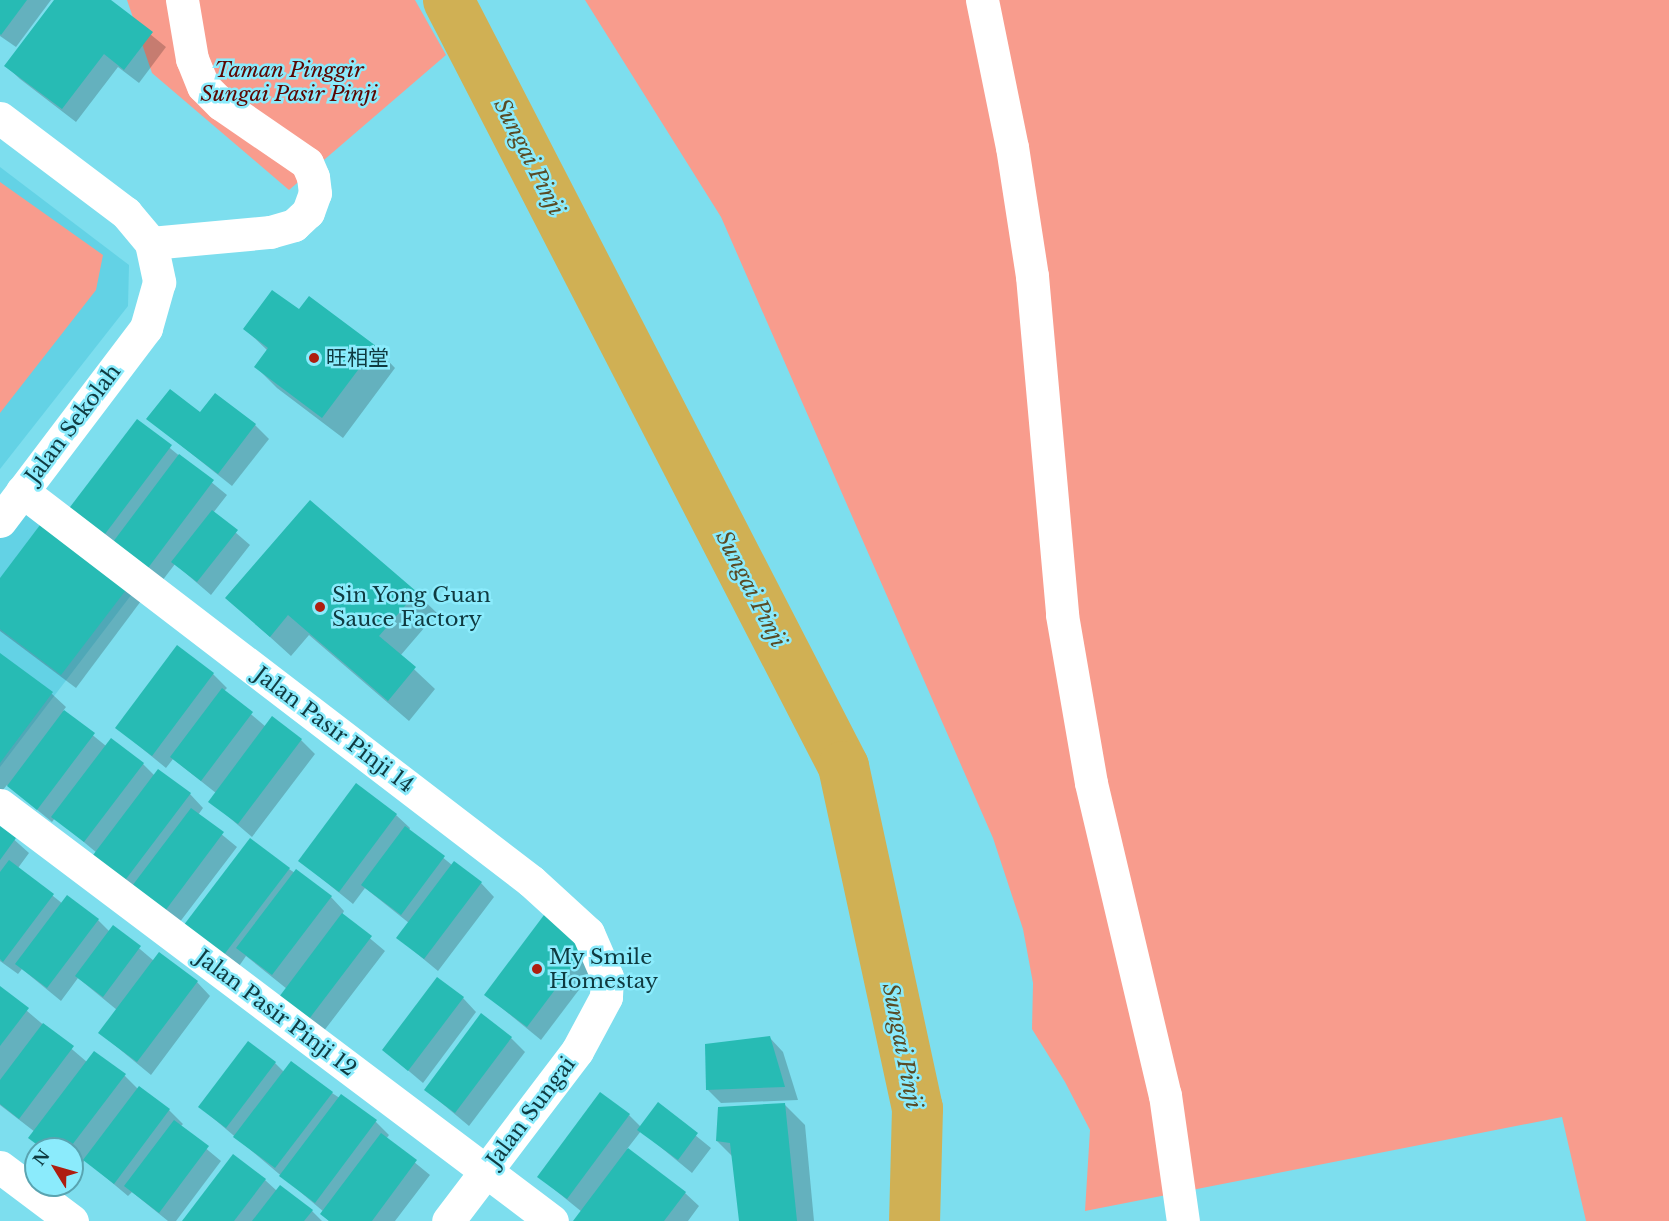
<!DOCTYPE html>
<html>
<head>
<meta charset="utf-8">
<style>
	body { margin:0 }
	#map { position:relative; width:1669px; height:1221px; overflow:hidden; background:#7ddeee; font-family:"Libre Baskerville","Noto Sans SC",serif }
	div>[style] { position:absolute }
	.built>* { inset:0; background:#63d2e5 }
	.green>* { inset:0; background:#f89c8d }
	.shadow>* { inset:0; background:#0003 }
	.river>* { height:51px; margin:-25.5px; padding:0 25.5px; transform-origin:25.5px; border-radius:25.5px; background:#d0b054 }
	.building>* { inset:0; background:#27bbb4 }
	.minor>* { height:33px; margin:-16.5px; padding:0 16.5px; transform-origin:16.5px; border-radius:16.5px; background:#fff }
	.dots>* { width:16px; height:16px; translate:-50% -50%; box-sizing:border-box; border:3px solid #8bebfc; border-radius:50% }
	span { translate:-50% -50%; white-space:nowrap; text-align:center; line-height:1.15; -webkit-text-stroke:5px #8bebfc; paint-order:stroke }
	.park-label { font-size:21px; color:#5c0702; font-style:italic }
	.poi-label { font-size:21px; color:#0f3a40 }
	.left { translate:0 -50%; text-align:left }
	.street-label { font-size:21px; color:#0f3a40 }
	.water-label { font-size:22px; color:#594b25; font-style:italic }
	.north { position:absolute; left:24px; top:1137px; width:60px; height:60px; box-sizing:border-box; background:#8bebfc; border:2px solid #59a4b1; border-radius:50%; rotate:307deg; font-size:16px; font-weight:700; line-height:24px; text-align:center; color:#0f3a40 }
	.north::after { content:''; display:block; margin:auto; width:21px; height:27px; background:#ae1e10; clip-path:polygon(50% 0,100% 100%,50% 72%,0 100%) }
</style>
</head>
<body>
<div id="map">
	<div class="built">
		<div style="clip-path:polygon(0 167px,129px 265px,128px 306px,0 469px)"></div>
		<div style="clip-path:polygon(21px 501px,138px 586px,0 767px,0 528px)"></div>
	</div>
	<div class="green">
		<div style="clip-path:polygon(127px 0,415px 0,446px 55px,289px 190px,152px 73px)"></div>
		<div style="clip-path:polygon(585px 0,1669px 0,1669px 1221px,1586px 1221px,1562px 1117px,1085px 1211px,1090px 1130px,1065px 1082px,1032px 1029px,1033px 983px,1023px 929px,993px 838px,721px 217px)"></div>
		<div style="clip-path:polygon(0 182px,103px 255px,96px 290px,0 413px)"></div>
	</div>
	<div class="shadow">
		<div style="clip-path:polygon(0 0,51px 0,16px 47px,0 36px)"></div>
		<div style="clip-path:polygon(56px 0,108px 0,166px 47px,139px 83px,118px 67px,76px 122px,20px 79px,6px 66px)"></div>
		<div style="clip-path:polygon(299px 312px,375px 347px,395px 368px,343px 438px,277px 388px,256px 367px,268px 351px,245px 329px)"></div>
		<div style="clip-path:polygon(200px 414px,255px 425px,269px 439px,232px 486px,148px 419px)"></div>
		<div style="clip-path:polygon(137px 421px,227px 495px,213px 513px,250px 545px,211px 595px,175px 564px,162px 581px,83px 525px)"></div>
		<div style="clip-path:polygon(43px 523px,141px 601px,76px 688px,0 631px,0 581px)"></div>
		<div style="clip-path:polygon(416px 593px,437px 613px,400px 656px,435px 689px,409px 721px,309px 635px,291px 656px,227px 598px)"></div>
		<div style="clip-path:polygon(178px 647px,213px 674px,227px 688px,224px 691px,266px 727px,301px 740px,315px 754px,252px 837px,210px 801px,216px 793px,173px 759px,166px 768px,117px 728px)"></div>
		<div style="clip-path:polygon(0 654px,52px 694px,66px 707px,63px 711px,106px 746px,143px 764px,155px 776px,190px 794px,203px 808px,198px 815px,237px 847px,176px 927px,97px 853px,55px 818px,52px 822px,7px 785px,2px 791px,0 790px)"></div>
		<div style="clip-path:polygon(357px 785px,396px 815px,410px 828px,409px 830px,452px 865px,481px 883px,494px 897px,438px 971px,398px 938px,409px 923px,365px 888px,353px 904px,300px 861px)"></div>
		<div style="clip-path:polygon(0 827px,29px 853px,18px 868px,63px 904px,98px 920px,110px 932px,114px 927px,154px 961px,197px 982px,210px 996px,151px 1075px,100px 1033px,117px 1010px,78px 978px,61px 1001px,22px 969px,18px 974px,0 961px)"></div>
		<div style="clip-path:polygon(289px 869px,331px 897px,344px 911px,342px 915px,385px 951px,320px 1036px,287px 989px,246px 956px,235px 972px,196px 943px)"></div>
		<div style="clip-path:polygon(548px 913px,603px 958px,541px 1040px,486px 995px)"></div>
		<div style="clip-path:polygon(0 988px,87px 1062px,125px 1076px,138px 1089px,169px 1110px,183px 1124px,180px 1127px,221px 1161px,176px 1221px,168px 1221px,132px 1192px,128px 1196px,85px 1160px,74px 1174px,72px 1172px,72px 1149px,42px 1149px,30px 1138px,35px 1132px,0 1105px)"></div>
		<div style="clip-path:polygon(463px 998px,476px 1012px,423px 1083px,384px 1050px)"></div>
		<div style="clip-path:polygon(511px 1038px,525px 1052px,469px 1126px,426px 1090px)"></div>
		<div style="clip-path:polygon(770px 1038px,783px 1052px,798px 1100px,721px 1103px,707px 1089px)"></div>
		<div style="clip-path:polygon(275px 1063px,284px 1072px,332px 1093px,376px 1122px,389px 1135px,386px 1139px,430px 1175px,395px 1221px,329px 1221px,322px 1214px,324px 1212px,200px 1107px)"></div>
		<div style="clip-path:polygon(658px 1105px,711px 1148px,692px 1173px,641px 1131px,627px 1149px,685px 1193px,699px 1206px,688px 1221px,575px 1221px,582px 1212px,539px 1177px,629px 1115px,641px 1127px)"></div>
		<div style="clip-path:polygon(785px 1105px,805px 1125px,814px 1221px,741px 1221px,733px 1157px,717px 1141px)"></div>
		<div style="clip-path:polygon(265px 1180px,277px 1191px,312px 1211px,322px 1221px,184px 1221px)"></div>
	</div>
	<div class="river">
		<div style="left:448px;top:0;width:862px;rotate:62.72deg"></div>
		<div style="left:843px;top:766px;width:350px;rotate:77.8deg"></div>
		<div style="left:917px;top:1108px;width:113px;rotate:91.5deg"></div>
	</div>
	<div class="building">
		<div style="clip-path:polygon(0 0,27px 0,1px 35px,0 34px)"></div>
		<div style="clip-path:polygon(54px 0,111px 0,153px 32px,124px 70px,104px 54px,62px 109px,4px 66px)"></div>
		<div style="clip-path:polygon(272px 290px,299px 309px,309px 296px,376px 346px,322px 418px,254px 367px,268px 348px,243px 329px)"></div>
		<div style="clip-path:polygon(170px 389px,200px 412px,215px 393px,256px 424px,218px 474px,146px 419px)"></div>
		<div style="clip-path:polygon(137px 419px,172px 445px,102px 538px,67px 511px)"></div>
		<div style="clip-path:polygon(179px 454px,214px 480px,148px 568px,113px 542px)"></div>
		<div style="clip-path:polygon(310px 500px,417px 592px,379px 636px,416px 667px,388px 701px,288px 615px,270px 637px,225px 598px)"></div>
		<div style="clip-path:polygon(212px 510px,238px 530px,197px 582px,171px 562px)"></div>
		<div style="clip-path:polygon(43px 521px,129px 586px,61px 675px,0 629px,0 578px)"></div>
		<div style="clip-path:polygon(177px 645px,214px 673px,152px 756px,115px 728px)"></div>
		<div style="clip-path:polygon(0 653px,53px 692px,0 763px)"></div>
		<div style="clip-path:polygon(222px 688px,253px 712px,201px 781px,170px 757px)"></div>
		<div style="clip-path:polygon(64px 710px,95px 733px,37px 810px,7px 786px)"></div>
		<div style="clip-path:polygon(272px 716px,302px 739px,238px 824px,208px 802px)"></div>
		<div style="clip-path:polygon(111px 738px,144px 763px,84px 842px,51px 817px)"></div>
		<div style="clip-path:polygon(158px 769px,191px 793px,123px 883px,90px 859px)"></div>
		<div style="clip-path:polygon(356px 783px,397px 814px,339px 892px,298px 861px)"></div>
		<div style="clip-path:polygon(191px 808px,224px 832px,162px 915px,129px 890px)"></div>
		<div style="clip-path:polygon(0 826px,16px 838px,0 860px)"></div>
		<div style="clip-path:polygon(405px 826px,445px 856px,401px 915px,361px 885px)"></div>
		<div style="clip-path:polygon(250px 838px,290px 868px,220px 960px,180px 930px)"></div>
		<div style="clip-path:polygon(9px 860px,54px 894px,3px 962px,0 959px,0 872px)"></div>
		<div style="clip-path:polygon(454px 861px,482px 882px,424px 959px,396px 938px)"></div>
		<div style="clip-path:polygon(296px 869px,332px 896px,272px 975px,236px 948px)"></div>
		<div style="clip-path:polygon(67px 895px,99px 919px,47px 988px,15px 964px)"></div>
		<div style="clip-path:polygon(547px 911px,590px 943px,527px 1027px,484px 995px)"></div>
		<div style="clip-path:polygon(342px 913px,372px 936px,306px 1023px,276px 1001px)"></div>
		<div style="clip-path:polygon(113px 925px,141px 946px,103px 997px,75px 976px)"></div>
		<div style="clip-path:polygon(159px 952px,198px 981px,137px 1062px,98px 1033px)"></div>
		<div style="clip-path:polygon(437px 977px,464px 997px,408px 1071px,382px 1050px)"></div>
		<div style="clip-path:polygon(0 986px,29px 1008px,0 1046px)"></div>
		<div style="clip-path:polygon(481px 1013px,512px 1037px,455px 1113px,424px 1090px)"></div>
		<div style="clip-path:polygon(43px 1023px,74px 1046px,19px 1119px,0 1104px,0 1080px)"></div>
		<div style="clip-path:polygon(770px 1036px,785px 1087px,706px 1090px,705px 1044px)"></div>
		<div style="clip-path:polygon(248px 1041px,276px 1062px,226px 1128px,198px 1107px)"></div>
		<div style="clip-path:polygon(94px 1051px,126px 1074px,69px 1149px,43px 1149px,28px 1138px)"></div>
		<div style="clip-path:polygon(291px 1061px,333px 1092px,275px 1168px,233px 1137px)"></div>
		<div style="clip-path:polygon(139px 1086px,170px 1109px,114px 1184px,83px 1160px)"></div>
		<div style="clip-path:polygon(600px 1092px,630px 1114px,567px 1199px,537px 1177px)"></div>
		<div style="clip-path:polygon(341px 1094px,377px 1120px,315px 1203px,279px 1176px)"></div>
		<div style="clip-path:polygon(658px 1102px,698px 1133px,678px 1160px,637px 1130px)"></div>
		<div style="clip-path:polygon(785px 1103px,797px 1221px,739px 1221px,730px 1143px,716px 1141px,718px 1107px)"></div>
		<div style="clip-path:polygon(174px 1120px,209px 1146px,159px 1213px,124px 1186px)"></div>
		<div style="clip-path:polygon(381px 1133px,417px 1160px,372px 1221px,329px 1221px,320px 1214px)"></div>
		<div style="clip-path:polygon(628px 1148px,686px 1192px,664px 1221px,573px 1221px)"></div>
		<div style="clip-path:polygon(233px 1154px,266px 1179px,234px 1221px,182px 1221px)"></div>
		<div style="clip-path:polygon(280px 1185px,313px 1210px,304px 1221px,252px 1221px)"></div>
	</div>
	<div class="minor">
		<div style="left:982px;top:0;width:150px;rotate:78.5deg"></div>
		<div style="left:1012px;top:147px;width:131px;rotate:81.2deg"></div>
		<div style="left:1032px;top:276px;width:340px;rotate:84.9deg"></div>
		<div style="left:1062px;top:615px;width:170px;rotate:80.2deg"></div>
		<div style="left:1091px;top:783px;width:321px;rotate:76.7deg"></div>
		<div style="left:1165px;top:1095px;width:127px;rotate:81.9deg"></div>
		<div style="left:0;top:118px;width:158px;rotate:37deg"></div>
		<div style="left:126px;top:213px;width:39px;rotate:50deg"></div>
		<div style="left:151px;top:243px;width:40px;rotate:78deg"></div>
		<div style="left:159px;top:282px;width:48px;rotate:105.8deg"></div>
		<div style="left:146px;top:328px;width:242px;rotate:127.1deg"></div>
		<div style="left:151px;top:243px;width:120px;rotate:-5.3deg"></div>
		<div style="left:270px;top:232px;width:25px;rotate:-16deg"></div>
		<div style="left:294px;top:225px;width:19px;rotate:-43deg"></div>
		<div style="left:308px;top:212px;width:20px;rotate:-70deg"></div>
		<div style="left:315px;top:193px;width:16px;rotate:-97deg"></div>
		<div style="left:313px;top:177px;width:15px;rotate:-113deg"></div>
		<div style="left:307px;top:163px;width:104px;rotate:-145.5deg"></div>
		<div style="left:221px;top:104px;width:25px;rotate:-135deg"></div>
		<div style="left:203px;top:86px;width:29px;rotate:-112deg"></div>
		<div style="left:192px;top:59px;width:60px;rotate:-99.6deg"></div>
		<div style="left:22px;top:491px;width:641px;rotate:37.46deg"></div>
		<div style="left:531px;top:881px;width:77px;rotate:42.4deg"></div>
		<div style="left:588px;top:933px;width:48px;rotate:66.6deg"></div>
		<div style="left:607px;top:977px;width:20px;rotate:93deg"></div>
		<div style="left:606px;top:997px;width:61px;rotate:118.2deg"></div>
		<div style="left:577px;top:1051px;width:213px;rotate:127.2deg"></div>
		<div style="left:0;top:805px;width:691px;rotate:37deg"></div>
		<div style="left:0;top:1167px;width:90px;rotate:36.9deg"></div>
	</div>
	<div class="dots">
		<div style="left:314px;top:358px;background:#ae1e10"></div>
		<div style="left:320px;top:607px;background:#ae1e10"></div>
		<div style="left:537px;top:969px;background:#ae1e10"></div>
	</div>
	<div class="park-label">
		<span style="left:289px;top:82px">Taman Pinggir<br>Sungai Pasir Pinji</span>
	</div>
	<div class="poi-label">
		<span class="left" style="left:326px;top:358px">旺相堂</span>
		<span class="left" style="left:332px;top:607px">Sin Yong Guan<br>Sauce Factory</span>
		<span class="left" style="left:549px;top:969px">My Smile<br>Homestay</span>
	</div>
	<div class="street-label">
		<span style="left:73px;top:424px;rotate:-53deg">Jalan Sekolah</span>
		<span style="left:334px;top:730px;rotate:37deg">Jalan Pasir Pinji 14</span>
		<span style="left:276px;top:1013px;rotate:37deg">Jalan Pasir Pinji 12</span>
		<span style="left:531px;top:1112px;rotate:-53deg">Jalan Sungai</span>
	</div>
	<div class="water-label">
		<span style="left:529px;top:157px;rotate:63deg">Sungai Pinji</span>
		<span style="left:751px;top:589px;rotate:63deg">Sungai Pinji</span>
		<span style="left:902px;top:1046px;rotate:79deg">Sungai Pinji</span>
	</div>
	<div class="north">N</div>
</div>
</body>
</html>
